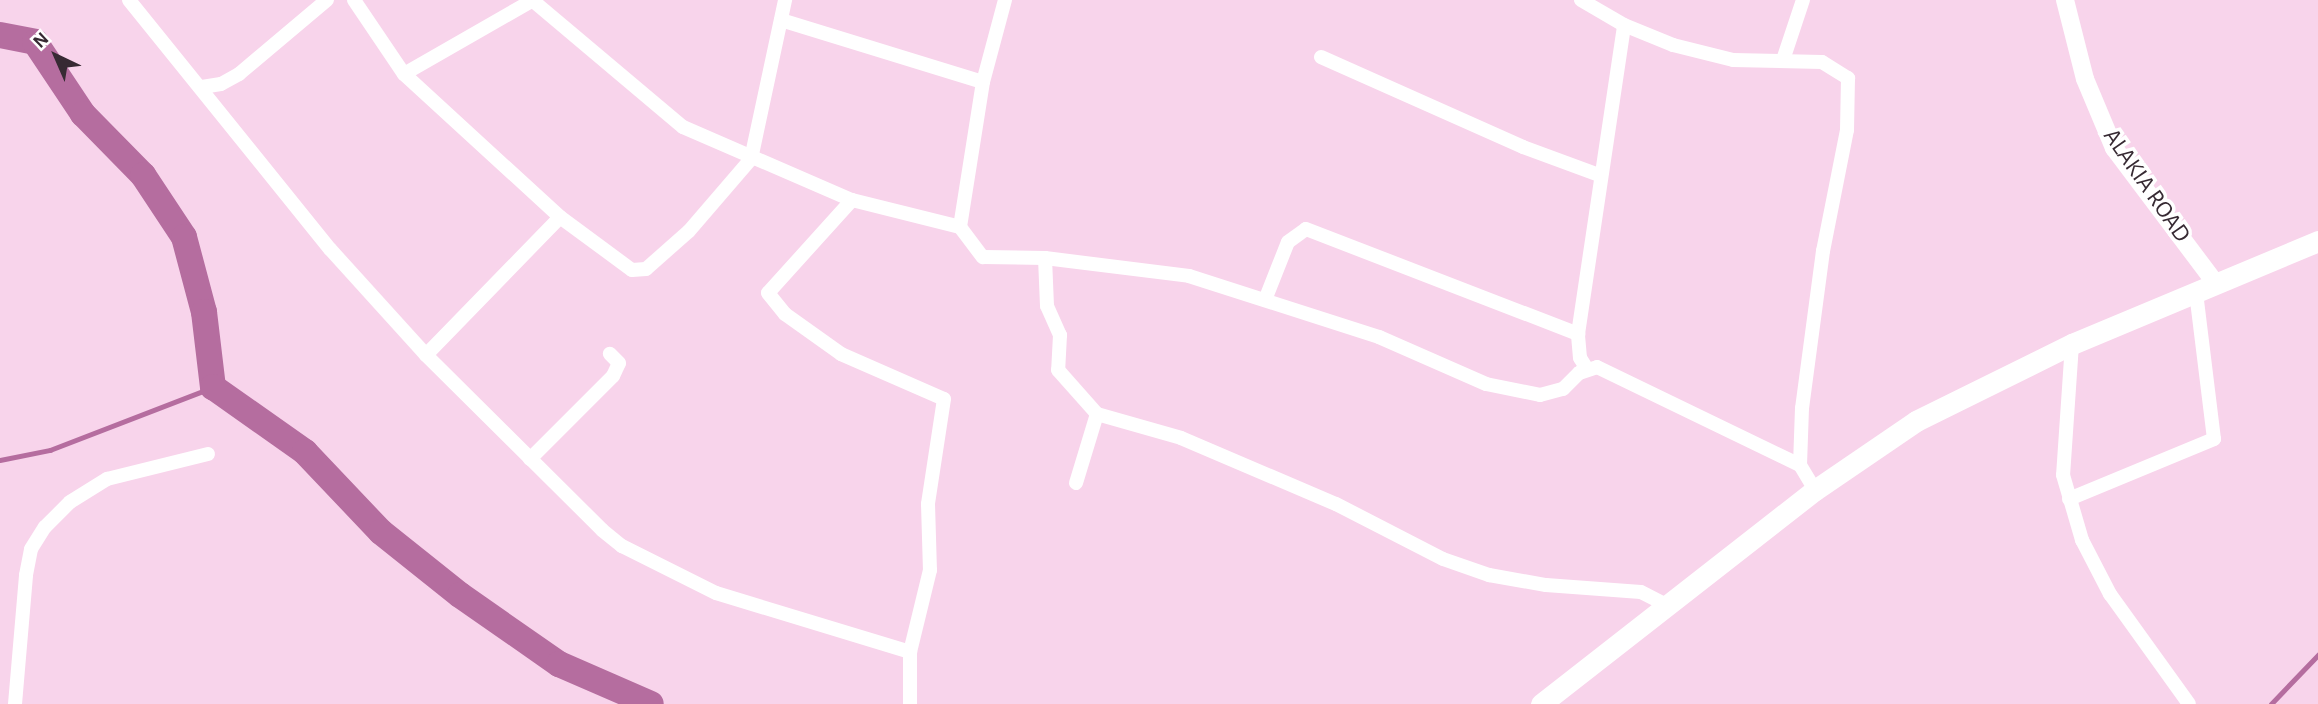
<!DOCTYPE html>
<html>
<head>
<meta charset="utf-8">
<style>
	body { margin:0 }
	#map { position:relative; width:2318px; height:704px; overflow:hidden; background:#f8d4eb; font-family:"Alegreya Sans",sans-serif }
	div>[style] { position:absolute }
	.stream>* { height:4.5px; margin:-2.25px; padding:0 2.25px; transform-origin:2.25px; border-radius:2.25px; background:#b56d9f }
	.river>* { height:26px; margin:-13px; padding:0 13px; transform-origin:13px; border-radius:13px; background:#b56d9f }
	.minor>* { height:14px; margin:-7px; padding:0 7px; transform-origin:7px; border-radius:7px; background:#fff }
	.tertiary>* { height:18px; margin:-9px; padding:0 9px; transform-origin:9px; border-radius:9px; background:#fff }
	.secondary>* { height:21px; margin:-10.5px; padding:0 10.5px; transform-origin:10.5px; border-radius:10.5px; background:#fff }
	span { translate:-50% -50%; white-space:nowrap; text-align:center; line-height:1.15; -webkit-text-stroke:7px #fff; paint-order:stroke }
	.street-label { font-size:24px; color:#372a33 }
	.north { position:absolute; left:21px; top:21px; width:70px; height:70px; -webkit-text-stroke:5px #fff; paint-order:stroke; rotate:316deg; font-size:19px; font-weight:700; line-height:28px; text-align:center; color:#372a33 }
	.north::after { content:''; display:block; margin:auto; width:24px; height:32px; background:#372a33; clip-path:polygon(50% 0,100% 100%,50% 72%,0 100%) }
</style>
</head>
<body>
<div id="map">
	<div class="stream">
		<div style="left:0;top:460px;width:51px;rotate:-11.3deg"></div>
		<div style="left:50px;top:450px;width:175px;rotate:-21.1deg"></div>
		<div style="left:2271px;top:704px;width:68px;rotate:-46.2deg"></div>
	</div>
	<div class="river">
		<div style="left:0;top:35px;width:36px;rotate:11deg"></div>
		<div style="left:35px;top:42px;width:87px;rotate:56.3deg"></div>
		<div style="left:83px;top:114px;width:86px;rotate:45.5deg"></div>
		<div style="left:143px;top:175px;width:74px;rotate:56.5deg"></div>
		<div style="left:184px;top:237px;width:78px;rotate:75.1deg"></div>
		<div style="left:204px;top:312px;width:76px;rotate:83.2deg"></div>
		<div style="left:213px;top:387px;width:113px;rotate:35.2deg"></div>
		<div style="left:305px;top:452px;width:110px;rotate:46.5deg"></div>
		<div style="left:381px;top:532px;width:101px;rotate:38.6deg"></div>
		<div style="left:460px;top:595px;width:121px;rotate:34.9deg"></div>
		<div style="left:559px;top:664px;width:100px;rotate:23.5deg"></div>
	</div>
	<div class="minor">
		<div style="left:129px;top:0;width:320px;rotate:51.1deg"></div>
		<div style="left:330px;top:249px;width:143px;rotate:47.8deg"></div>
		<div style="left:426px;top:355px;width:248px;rotate:44.8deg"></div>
		<div style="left:602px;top:530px;width:26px;rotate:39deg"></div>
		<div style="left:622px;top:546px;width:105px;rotate:26.6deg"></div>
		<div style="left:716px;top:593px;width:203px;rotate:16.9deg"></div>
		<div style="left:354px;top:0;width:89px;rotate:56deg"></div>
		<div style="left:404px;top:74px;width:212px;rotate:42.5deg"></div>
		<div style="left:560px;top:217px;width:89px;rotate:36.4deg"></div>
		<div style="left:632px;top:270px;width:14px;rotate:-4deg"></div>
		<div style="left:646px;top:269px;width:57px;rotate:-41.5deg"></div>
		<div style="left:689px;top:231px;width:95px;rotate:-49.3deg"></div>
		<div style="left:751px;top:159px;width:163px;rotate:-77.9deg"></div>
		<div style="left:532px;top:0;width:197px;rotate:40.1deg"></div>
		<div style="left:683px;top:127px;width:184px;rotate:23.4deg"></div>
		<div style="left:852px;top:200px;width:111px;rotate:14deg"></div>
		<div style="left:960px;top:227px;width:38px;rotate:53deg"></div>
		<div style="left:983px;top:257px;width:62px;rotate:0.9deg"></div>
		<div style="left:1045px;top:258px;width:145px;rotate:7.1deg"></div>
		<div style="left:1189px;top:276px;width:200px;rotate:17.8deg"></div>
		<div style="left:1379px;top:337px;width:117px;rotate:23.7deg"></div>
		<div style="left:1486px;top:384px;width:55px;rotate:11.5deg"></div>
		<div style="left:1540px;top:395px;width:24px;rotate:-15deg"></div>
		<div style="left:1563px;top:389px;width:23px;rotate:-45deg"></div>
		<div style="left:1579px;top:373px;width:19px;rotate:-18deg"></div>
		<div style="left:1597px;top:367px;width:225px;rotate:25.8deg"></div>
		<div style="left:1800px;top:465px;width:29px;rotate:59deg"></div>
		<div style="left:1581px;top:0;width:50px;rotate:30.2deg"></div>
		<div style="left:1624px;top:25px;width:53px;rotate:22.2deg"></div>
		<div style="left:1673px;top:45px;width:62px;rotate:14deg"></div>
		<div style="left:1733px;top:60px;width:89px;rotate:1.3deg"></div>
		<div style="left:1822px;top:62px;width:31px;rotate:32deg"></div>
		<div style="left:1848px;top:78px;width:52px;rotate:91.1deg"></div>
		<div style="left:1847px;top:130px;width:123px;rotate:101.2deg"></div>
		<div style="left:1823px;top:251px;width:158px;rotate:97.6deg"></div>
		<div style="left:1802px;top:408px;width:57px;rotate:92deg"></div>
		<div style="left:781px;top:20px;width:211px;rotate:17.1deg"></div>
		<div style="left:1321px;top:57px;width:221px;rotate:24deg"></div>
		<div style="left:1523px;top:147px;width:81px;rotate:20.2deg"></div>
		<div style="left:1784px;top:57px;width:60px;rotate:-71.6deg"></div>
		<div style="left:404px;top:74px;width:149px;rotate:-29.8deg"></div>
		<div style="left:202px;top:87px;width:19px;rotate:-9deg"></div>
		<div style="left:221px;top:84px;width:21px;rotate:-29deg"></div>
		<div style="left:239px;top:74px;width:115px;rotate:-40.1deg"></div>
		<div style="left:852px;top:200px;width:125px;rotate:132.1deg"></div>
		<div style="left:768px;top:293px;width:27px;rotate:51deg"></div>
		<div style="left:785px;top:314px;width:69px;rotate:35.5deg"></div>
		<div style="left:841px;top:354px;width:112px;rotate:23.6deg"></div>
		<div style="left:944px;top:399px;width:106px;rotate:98.7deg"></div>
		<div style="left:928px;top:504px;width:66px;rotate:88.3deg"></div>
		<div style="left:930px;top:570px;width:84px;rotate:103.7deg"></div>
		<div style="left:910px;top:652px;width:52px;rotate:90deg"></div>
		<div style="left:960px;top:227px;width:147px;rotate:-81deg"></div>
		<div style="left:983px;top:82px;width:85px;rotate:-75deg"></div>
		<div style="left:1045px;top:258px;width:48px;rotate:87.6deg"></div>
		<div style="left:1047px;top:306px;width:32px;rotate:66deg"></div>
		<div style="left:1060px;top:335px;width:35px;rotate:93deg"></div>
		<div style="left:1058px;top:370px;width:59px;rotate:48.4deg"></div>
		<div style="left:1097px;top:414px;width:87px;rotate:15.9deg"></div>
		<div style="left:1181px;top:438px;width:168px;rotate:23.1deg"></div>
		<div style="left:1336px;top:504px;width:120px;rotate:27.2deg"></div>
		<div style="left:1443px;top:559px;width:49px;rotate:19.2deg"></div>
		<div style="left:1489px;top:575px;width:58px;rotate:10deg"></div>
		<div style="left:1546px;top:585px;width:95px;rotate:4.2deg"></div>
		<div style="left:1641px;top:592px;width:30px;rotate:27deg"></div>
		<div style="left:1265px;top:300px;width:62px;rotate:-68.4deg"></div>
		<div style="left:1288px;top:242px;width:22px;rotate:-36deg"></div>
		<div style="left:1306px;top:229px;width:292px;rotate:21.1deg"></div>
		<div style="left:2072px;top:344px;width:131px;rotate:93.9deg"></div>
		<div style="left:2063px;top:475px;width:68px;rotate:73.7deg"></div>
		<div style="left:2082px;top:540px;width:61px;rotate:62.6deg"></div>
		<div style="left:2110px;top:594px;width:135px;rotate:54.3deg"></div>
		<div style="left:426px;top:355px;width:192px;rotate:-45.8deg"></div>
		<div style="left:1587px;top:369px;width:13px;rotate:-122deg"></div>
		<div style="left:1580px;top:358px;width:24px;rotate:-95deg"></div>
		<div style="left:1578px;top:334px;width:312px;rotate:-81.5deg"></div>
		<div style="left:530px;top:459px;width:117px;rotate:-45deg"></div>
		<div style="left:613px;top:376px;width:14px;rotate:-65deg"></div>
		<div style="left:619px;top:363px;width:13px;rotate:-135deg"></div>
		<div style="left:1076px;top:483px;width:72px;rotate:-73.1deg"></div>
		<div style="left:2069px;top:499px;width:157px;rotate:-22.5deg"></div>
		<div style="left:2214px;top:439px;width:147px;rotate:-97deg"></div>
		<div style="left:15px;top:704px;width:129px;rotate:-85.1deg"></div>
		<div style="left:26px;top:575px;width:26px;rotate:-79deg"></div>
		<div style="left:31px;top:549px;width:26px;rotate:-58deg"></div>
		<div style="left:45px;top:527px;width:35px;rotate:-45deg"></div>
		<div style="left:70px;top:502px;width:44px;rotate:-31.9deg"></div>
		<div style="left:107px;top:479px;width:104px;rotate:-13.9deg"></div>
	</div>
	<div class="tertiary">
		<div style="left:2065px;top:0;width:81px;rotate:75.8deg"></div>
		<div style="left:2085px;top:79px;width:75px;rotate:67.2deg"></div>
		<div style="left:2114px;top:148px;width:170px;rotate:53.1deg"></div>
	</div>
	<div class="secondary">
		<div style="left:1541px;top:704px;width:348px;rotate:-38deg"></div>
		<div style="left:1815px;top:490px;width:122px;rotate:-34.3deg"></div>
		<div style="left:1916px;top:421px;width:174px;rotate:-26.3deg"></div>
		<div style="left:2072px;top:344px;width:267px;rotate:-22.7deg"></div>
	</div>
	<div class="street-label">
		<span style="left:2146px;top:186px;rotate:55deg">ALAKIA ROAD</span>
	</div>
	<div class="north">N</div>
</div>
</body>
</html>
